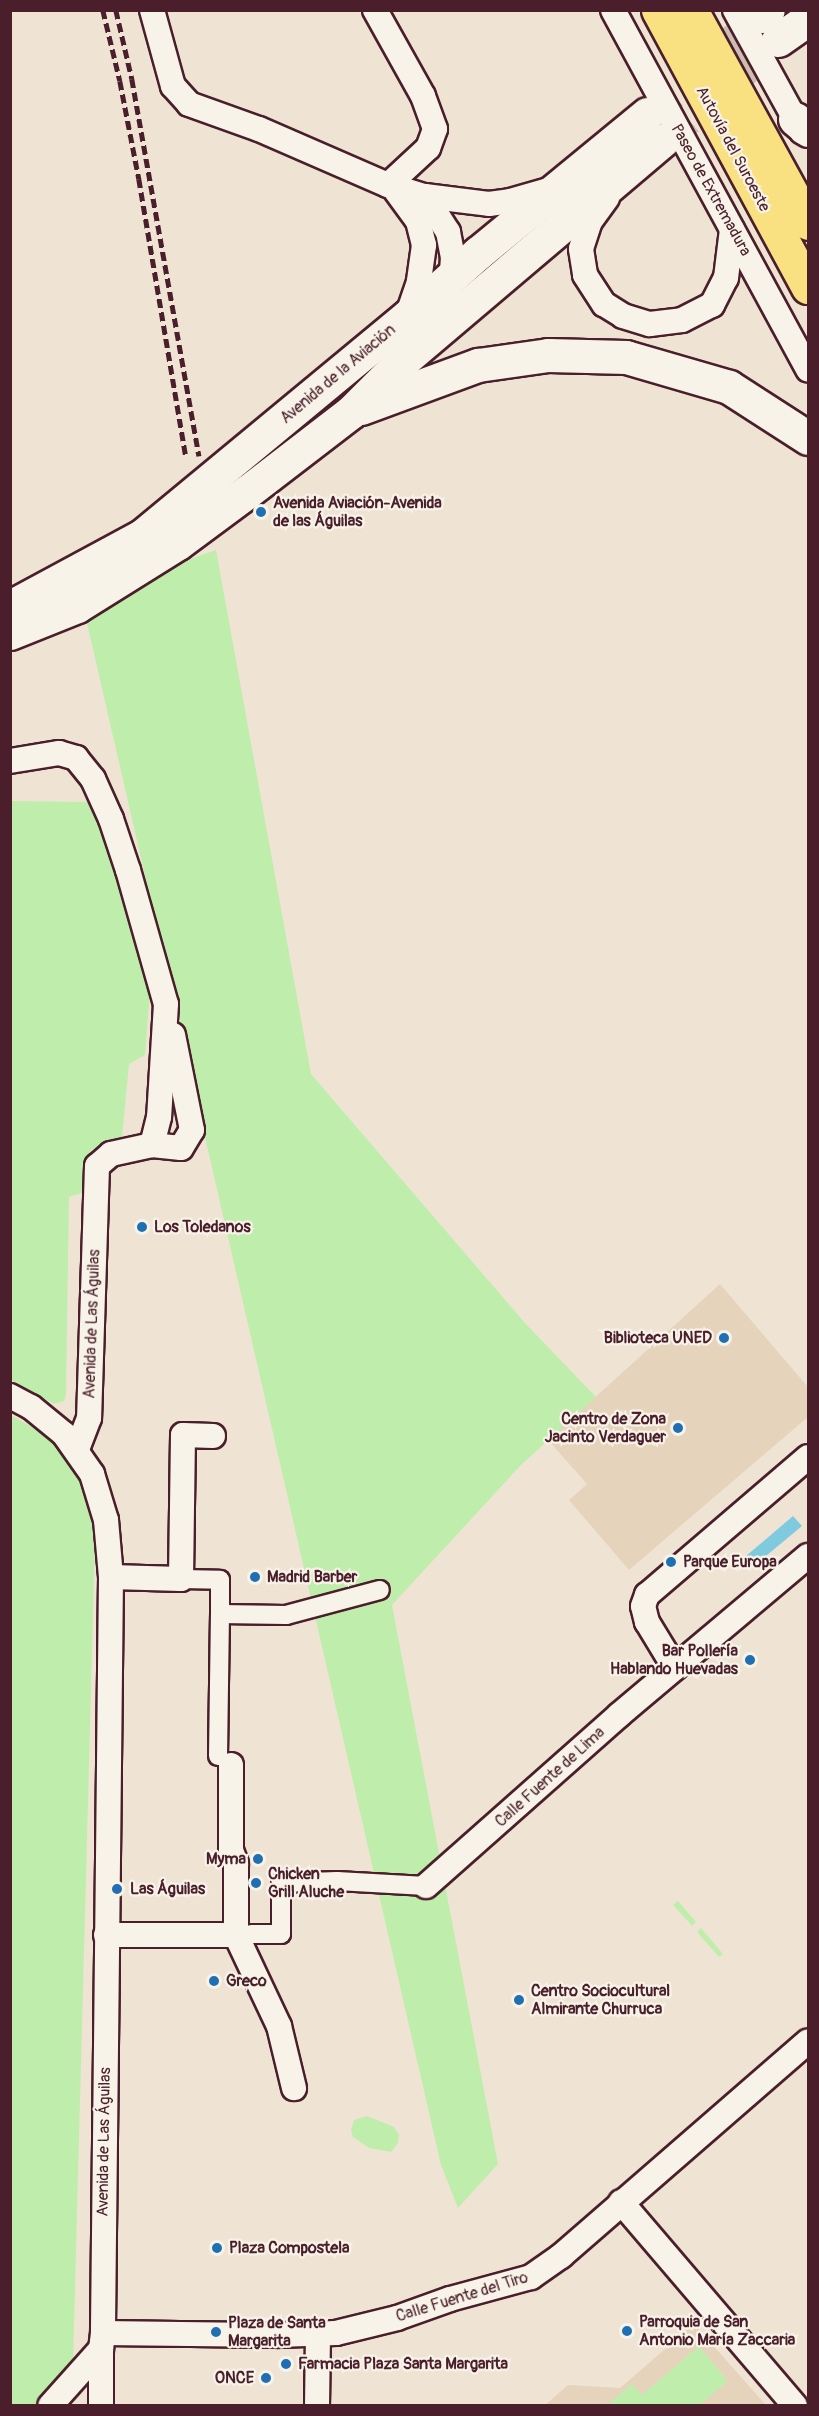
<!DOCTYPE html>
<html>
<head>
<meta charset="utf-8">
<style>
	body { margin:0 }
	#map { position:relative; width:819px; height:2416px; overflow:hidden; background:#efe4d4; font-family:Pangolin,sans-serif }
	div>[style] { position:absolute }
	.built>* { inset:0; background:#e6d3bb }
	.green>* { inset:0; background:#bfeeac }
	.water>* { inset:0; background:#80cae0 }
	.secondary-tunnel>* { height:33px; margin-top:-16.5px; transform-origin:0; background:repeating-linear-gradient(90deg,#cebdb2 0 33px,transparent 0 49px) }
	.roads { filter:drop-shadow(2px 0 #4a1f2b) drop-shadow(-2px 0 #4a1f2b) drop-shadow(0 2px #4a1f2b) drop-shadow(0 -2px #4a1f2b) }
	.pedestrian>* { height:18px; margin:-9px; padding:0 9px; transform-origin:9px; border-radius:9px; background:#f7f3e8 }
	.minor>* { height:24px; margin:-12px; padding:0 12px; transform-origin:12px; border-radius:12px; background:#f7f3e8 }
	.secondary>* { height:33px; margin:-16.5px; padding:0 16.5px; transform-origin:16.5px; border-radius:16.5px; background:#f7f3e8 }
	.motorway>* { height:33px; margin:-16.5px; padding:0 16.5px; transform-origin:16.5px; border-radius:16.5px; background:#f9e181 }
	.rail>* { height:4.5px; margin-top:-2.25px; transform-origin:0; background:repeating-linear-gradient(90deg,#4a1f2b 0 9px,transparent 0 13.5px) }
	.dots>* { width:16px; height:16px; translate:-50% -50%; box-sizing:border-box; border:3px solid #f7f3e8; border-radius:50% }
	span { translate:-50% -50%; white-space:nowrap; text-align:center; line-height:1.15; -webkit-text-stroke:4.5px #f7f3e8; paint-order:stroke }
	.street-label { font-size:16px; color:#4a1f2b }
	.poi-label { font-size:16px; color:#4a1f2b; font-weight:700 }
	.left { translate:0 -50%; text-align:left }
	.right { translate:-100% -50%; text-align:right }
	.frame { position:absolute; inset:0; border:12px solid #4a1f2b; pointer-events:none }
</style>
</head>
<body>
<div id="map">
	<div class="built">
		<div style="clip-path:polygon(720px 1284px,808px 1387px,808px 1417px,629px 1570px,569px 1500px,587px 1484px,548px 1440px)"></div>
		<div style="clip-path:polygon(694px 2324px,766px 2405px,544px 2406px,568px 2385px,620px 2388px)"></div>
	</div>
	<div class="green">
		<div style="clip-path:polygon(216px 550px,311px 1074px,525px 1323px,596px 1397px,521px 1465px,392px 1605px,498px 2164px,458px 2208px,441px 2165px,81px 597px)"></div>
		<div style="clip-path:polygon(11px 801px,92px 802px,151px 979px,145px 1055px,129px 1064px,122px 1138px,91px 1150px,85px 1192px,69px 1197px,66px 1395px,64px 1401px,54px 1404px,11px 1380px)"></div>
		<div style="clip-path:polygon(11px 1415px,46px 1435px,59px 1446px,84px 1485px,95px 1540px,73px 2364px,39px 2405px,11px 2405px)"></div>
		<div style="clip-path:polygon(678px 1901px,696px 1922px,692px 1926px,673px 1905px)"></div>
		<div style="clip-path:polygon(701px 1928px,723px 1954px,719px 1957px,697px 1932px)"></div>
		<div style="clip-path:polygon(367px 2116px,394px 2127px,399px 2135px,398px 2143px,391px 2152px,369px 2148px,353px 2137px,351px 2130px,354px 2120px)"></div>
		<div style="clip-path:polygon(699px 2346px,728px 2381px,700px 2405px,607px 2405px,632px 2384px,642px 2395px)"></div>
	</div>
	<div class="water">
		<div style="clip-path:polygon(793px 1516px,802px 1526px,754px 1566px,746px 1556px)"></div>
	</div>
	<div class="secondary-tunnel">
		<div style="left:647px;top:114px;width:151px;rotate:-40.4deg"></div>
		<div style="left:663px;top:140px;width:152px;rotate:-41deg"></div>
	</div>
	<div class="roads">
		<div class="pedestrian">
			<div style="left:181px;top:1579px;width:39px;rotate:1deg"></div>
			<div style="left:220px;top:1580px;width:34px;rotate:90deg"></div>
			<div style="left:218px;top:1756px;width:142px;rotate:-89.2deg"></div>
			<div style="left:220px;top:1614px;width:66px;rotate:0.9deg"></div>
			<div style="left:286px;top:1615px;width:97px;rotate:-14.9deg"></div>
			<div style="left:251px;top:1934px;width:30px"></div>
			<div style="left:281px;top:1934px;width:51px;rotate:-90deg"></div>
			<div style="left:281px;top:1883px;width:56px;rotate:-2deg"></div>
			<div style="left:337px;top:1881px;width:89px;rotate:3.2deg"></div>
		</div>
		<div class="minor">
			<div style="left:152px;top:10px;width:79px;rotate:74.6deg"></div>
			<div style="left:173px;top:86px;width:24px;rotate:48deg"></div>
			<div style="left:189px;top:104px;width:74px;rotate:19.7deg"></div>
			<div style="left:259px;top:129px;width:141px;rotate:23.5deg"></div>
			<div style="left:388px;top:185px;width:39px;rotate:17deg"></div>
			<div style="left:425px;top:196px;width:64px;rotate:7.1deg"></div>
			<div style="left:489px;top:204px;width:21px;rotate:-8deg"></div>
			<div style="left:510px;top:201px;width:40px;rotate:-16deg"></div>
			<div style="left:375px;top:10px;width:98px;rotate:60.8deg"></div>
			<div style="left:423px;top:96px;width:35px;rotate:70deg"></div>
			<div style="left:435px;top:129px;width:20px;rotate:110deg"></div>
			<div style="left:428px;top:148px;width:54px;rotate:137.2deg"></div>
			<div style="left:613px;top:10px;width:409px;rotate:61.5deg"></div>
			<div style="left:735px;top:10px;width:139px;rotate:61.2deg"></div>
			<div style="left:393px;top:187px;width:42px;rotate:53.7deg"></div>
			<div style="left:418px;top:221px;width:25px;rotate:76deg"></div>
			<div style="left:424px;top:245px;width:37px;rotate:98deg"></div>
			<div style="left:419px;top:282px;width:34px;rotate:109deg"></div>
			<div style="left:425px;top:196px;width:43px;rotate:57.4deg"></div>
			<div style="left:448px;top:232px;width:25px;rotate:79deg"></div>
			<div style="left:453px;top:257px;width:28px;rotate:94deg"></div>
			<div style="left:607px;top:198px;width:29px;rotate:126deg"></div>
			<div style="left:590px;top:221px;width:29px;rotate:108deg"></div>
			<div style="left:581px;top:249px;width:26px;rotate:81deg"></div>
			<div style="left:585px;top:275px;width:35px;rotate:57deg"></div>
			<div style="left:604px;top:304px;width:22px;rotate:32deg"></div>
			<div style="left:623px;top:316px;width:28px;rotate:17deg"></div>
			<div style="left:650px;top:324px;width:32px;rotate:-7deg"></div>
			<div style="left:682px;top:320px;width:34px;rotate:-27deg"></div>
			<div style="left:712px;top:305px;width:30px;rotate:-63deg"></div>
			<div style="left:726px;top:278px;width:49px;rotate:-83deg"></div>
			<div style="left:10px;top:761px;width:50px;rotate:-9.3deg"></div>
			<div style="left:59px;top:753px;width:18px;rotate:16deg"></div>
			<div style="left:76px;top:758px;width:27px;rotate:51deg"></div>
			<div style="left:93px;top:779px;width:44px;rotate:65.8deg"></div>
			<div style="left:111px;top:819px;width:54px;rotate:71.6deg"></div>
			<div style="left:128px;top:870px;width:139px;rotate:74.2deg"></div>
			<div style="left:166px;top:1004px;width:113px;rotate:93.5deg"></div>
			<div style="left:159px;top:1117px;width:29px;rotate:104deg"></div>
			<div style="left:152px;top:1145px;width:42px;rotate:167.6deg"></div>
			<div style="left:111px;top:1154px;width:18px;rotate:139deg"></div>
			<div style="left:97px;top:1166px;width:252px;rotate:91.8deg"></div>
			<div style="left:89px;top:1418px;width:34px;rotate:111deg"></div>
			<div style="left:152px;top:1145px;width:29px;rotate:6deg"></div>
			<div style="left:181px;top:1148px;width:21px;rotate:-59deg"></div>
			<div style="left:192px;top:1130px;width:97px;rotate:-101.3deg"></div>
			<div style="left:10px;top:1396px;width:24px;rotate:28deg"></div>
			<div style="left:31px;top:1407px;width:43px;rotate:39.3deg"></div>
			<div style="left:64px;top:1434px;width:49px;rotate:55deg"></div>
			<div style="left:92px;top:1474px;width:48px;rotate:73.1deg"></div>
			<div style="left:106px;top:1520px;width:57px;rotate:85deg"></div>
			<div style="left:111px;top:1577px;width:756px;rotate:90.61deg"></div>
			<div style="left:103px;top:2333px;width:16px;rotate:97deg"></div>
			<div style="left:101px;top:2349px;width:76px;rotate:131.8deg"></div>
			<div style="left:111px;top:1577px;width:70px;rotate:1.6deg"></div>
			<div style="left:181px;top:1579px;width:144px;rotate:-89.2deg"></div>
			<div style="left:183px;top:1435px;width:30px;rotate:2deg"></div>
			<div style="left:675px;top:1668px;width:54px;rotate:-121.3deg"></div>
			<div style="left:647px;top:1622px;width:16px;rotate:-104deg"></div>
			<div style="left:643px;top:1606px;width:12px;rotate:-70deg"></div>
			<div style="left:647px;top:1595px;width:212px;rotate:-40.6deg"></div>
			<div style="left:231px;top:1765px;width:85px;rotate:90deg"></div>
			<div style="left:231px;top:1850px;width:15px;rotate:70deg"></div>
			<div style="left:236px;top:1864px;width:71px;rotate:90deg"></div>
			<div style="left:236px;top:1935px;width:101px;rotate:64.7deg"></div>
			<div style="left:279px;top:2026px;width:64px;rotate:76.4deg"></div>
			<div style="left:426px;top:1886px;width:258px;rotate:-41.5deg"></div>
			<div style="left:619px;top:1715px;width:247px;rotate:-40.1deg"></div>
			<div style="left:106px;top:1935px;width:130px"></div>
			<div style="left:621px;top:2202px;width:268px;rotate:49.5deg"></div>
			<div style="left:103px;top:2333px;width:174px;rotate:0.7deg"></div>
			<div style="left:277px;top:2335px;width:59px;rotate:-1.9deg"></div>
			<div style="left:336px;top:2333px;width:63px;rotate:-13.8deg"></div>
			<div style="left:397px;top:2318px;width:56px;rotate:-19.7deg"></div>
			<div style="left:450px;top:2299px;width:84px;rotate:-15.2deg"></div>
			<div style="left:531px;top:2277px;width:37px;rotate:-35deg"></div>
			<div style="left:561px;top:2256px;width:327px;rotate:-41deg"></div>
			<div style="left:101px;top:2349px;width:57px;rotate:90deg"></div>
			<div style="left:317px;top:2406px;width:71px;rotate:-89.2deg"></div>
		</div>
		<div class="secondary">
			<div style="left:762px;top:16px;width:8px;rotate:-45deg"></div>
			<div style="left:778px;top:40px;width:37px;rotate:-35deg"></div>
			<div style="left:795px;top:119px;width:17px;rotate:40deg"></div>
			<div style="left:361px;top:408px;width:125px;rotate:-20.2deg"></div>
			<div style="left:478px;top:365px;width:71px;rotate:-8.1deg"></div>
			<div style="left:548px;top:355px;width:78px;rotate:1.5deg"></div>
			<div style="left:626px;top:357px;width:107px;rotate:16.2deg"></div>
			<div style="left:729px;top:387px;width:94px;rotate:32.8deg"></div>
			<div style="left:10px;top:607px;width:150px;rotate:-28.3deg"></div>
			<div style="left:142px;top:536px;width:345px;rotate:-39.6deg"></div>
			<div style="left:408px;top:316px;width:94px;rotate:-42deg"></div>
			<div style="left:478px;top:253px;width:219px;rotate:-39.4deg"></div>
			<div style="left:10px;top:633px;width:72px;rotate:-21.9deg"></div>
			<div style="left:77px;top:606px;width:119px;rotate:-32deg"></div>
			<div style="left:178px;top:543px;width:86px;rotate:-36.5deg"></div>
			<div style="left:247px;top:492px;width:131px;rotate:-37.6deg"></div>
			<div style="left:351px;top:412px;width:68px;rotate:-45deg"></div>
			<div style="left:399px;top:364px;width:346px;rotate:-40.3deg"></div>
		</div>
		<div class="motorway">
			<div style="left:658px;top:10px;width:315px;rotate:61.6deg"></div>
			<div style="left:691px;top:10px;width:243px;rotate:61.2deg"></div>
		</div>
	</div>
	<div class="rail">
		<div style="left:103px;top:10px;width:73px;rotate:76.5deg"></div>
		<div style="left:120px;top:81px;width:100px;rotate:79deg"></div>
		<div style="left:139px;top:179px;width:281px;rotate:80.4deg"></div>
		<div style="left:116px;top:10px;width:71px;rotate:76.9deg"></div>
		<div style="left:132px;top:79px;width:383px;rotate:79.9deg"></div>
	</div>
	<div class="dots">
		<div style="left:261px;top:512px;background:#1f6fb2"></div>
		<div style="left:142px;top:1227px;background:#1f6fb2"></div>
		<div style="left:724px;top:1338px;background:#1f6fb2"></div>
		<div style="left:678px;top:1428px;background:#1f6fb2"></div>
		<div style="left:671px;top:1562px;background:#1f6fb2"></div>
		<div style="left:255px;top:1577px;background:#1f6fb2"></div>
		<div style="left:750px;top:1660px;background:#1f6fb2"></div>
		<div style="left:258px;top:1859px;background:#1f6fb2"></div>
		<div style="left:256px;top:1883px;background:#1f6fb2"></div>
		<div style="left:117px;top:1889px;background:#1f6fb2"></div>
		<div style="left:214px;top:1981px;background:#1f6fb2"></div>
		<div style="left:519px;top:2000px;background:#1f6fb2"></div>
		<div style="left:217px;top:2248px;background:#1f6fb2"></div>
		<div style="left:627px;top:2331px;background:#1f6fb2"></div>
		<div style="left:216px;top:2332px;background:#1f6fb2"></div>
		<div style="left:286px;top:2364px;background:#1f6fb2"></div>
		<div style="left:266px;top:2378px;background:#1f6fb2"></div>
	</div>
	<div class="street-label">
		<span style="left:733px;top:149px;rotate:62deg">Autovía del Suroeste</span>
		<span style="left:711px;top:190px;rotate:61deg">Paseo de Extremadura</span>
		<span style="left:338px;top:374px;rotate:-40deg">Avenida de la Aviación</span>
		<span style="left:92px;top:1324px;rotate:-88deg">Avenida de Las Águilas</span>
		<span style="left:550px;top:1777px;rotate:-42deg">Calle Fuente de Lima</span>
		<span style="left:104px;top:2142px;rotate:-89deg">Avenida de Las Águilas</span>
		<span style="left:462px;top:2297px;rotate:-17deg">Calle Fuente del Tiro</span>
	</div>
	<div class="poi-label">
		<span class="left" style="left:273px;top:512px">Avenida Aviación-Avenida<br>de las Águilas</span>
		<span class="left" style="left:154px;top:1227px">Los Toledanos</span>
		<span class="right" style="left:712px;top:1338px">Biblioteca UNED</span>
		<span class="right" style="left:666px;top:1428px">Centro de Zona<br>Jacinto Verdaguer</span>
		<span class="left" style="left:683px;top:1562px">Parque Europa</span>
		<span class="left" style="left:267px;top:1577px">Madrid Barber</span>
		<span class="right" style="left:738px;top:1660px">Bar Pollería<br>Hablando Huevadas</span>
		<span class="right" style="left:246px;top:1859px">Myma</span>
		<span class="left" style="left:268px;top:1883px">Chicken<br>Grill Aluche</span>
		<span class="left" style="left:130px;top:1889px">Las Águilas</span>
		<span class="left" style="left:226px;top:1981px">Greco</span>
		<span class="left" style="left:531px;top:2000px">Centro Sociocultural<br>Almirante Churruca</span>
		<span class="left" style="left:229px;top:2248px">Plaza Compostela</span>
		<span class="left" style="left:639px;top:2331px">Parroquia de San<br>Antonio María Zaccaria</span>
		<span class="left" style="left:228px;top:2332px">Plaza de Santa<br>Margarita</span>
		<span class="left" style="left:298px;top:2364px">Farmacia Plaza Santa Margarita</span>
		<span class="right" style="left:254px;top:2378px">ONCE</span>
	</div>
	<div class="frame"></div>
</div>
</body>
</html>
